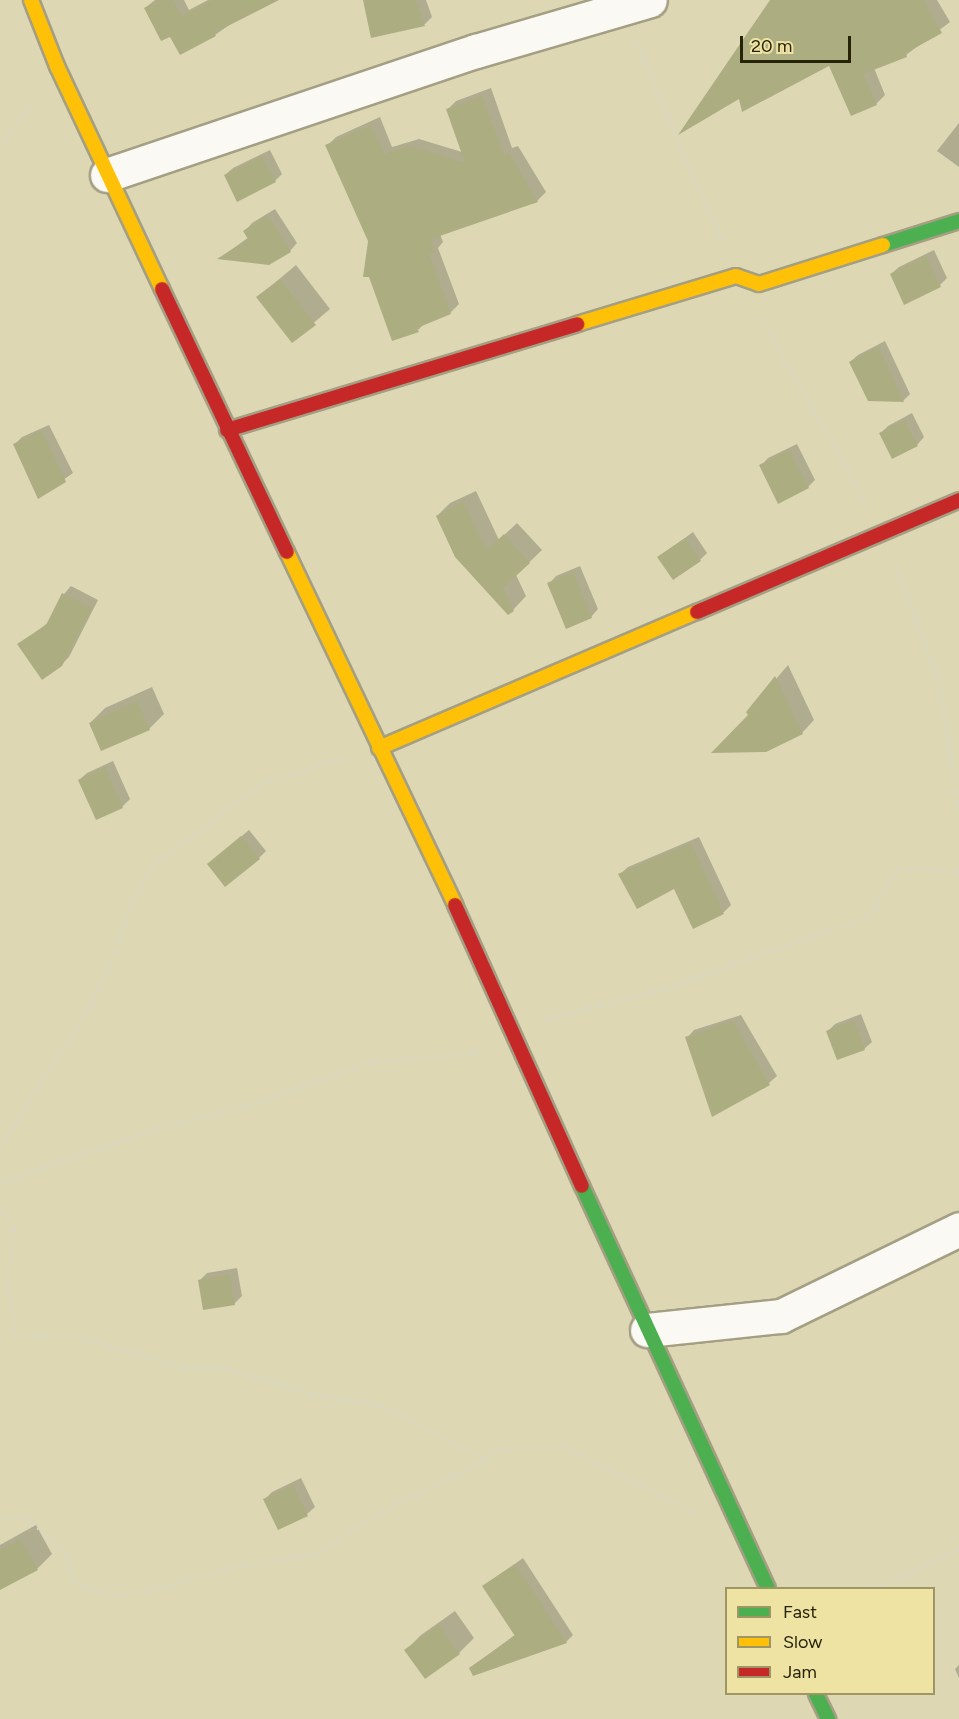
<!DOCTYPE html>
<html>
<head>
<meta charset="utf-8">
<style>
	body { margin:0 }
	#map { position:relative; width:959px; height:1719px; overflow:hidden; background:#ddd7b4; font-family:Figtree,sans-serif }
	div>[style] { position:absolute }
	.shadow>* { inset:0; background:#0003 }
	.building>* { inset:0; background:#acae81 }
	.path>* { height:4px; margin-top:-2px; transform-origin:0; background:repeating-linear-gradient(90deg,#d8d6cb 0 1.5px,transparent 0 6px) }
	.roads { filter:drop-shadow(2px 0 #a49f83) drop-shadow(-2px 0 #a49f83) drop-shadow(0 2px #a49f83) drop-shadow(0 -2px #a49f83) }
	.street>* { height:33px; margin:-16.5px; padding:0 16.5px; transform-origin:16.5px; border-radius:16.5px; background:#faf9f4 }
	.fast>* { height:14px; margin:-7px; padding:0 7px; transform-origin:7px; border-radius:7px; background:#4caf50 }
	.slow>* { height:14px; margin:-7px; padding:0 7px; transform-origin:7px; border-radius:7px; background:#ffc107 }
	.jam>* { height:14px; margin:-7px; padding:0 7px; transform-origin:7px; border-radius:7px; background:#c62828 }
	span { translate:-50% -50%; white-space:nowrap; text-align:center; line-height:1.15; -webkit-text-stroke:4.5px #eee3a3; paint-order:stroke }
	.legend { position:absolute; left:725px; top:1587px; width:210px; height:108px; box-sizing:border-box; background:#eee3a3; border:2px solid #9e9665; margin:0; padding:8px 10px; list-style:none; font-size:18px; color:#272309 }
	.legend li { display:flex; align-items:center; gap:12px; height:30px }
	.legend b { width:30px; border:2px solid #9e9665 }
	.scale { position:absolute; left:740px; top:36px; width:111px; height:27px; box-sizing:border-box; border:3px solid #272309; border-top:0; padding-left:8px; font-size:18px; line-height:21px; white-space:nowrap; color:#272309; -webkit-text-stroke:4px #eee3a3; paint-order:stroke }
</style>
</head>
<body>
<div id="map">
	<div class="shadow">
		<div style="clip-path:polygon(155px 0,184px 0,189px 10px,208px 0,265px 0,215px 35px,170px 35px,145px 8px)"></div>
		<div style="clip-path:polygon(370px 0,426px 0,432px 17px,425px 24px,372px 36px)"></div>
		<div style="clip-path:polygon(771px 0,937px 0,950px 22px,906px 55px,874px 68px,885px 95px,876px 104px,829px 64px)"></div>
		<div style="clip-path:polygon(491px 88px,512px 148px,518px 146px,546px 192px,537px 201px,440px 234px,443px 242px,438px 248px,459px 304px,450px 313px,425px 323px,418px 330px,369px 241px,327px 146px,336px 137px,380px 117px,392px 147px,419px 139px,462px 152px,448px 109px,456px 101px)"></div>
		<div style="clip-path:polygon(959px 123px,959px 167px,937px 151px)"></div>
		<div style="clip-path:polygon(270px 150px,282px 174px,275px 181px,225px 175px,233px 168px)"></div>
		<div style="clip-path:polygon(275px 209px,297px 243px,290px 251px,220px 258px,249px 237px,245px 231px,252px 223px)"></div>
		<div style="clip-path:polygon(934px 250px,947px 278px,940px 285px,891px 274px,899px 267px)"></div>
		<div style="clip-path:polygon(296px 265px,330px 309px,292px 341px,258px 297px)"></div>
		<div style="clip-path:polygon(885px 341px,910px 394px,903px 401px,850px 362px,858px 355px)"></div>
		<div style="clip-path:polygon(912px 413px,924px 437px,917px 445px,880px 434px,888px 426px)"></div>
		<div style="clip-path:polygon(49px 425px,73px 473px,39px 497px,15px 444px,22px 437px)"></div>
		<div style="clip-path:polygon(797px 444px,815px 480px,808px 487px,761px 466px,768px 458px)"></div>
		<div style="clip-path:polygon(476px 491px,499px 540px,517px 523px,542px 550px,516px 575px,526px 596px,513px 610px,437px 516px,450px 503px)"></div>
		<div style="clip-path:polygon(693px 532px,707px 553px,700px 560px,659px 557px)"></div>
		<div style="clip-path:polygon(580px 566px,598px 609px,591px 617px,549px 584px,556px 576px)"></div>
		<div style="clip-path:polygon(71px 586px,98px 600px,69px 657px,61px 665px,19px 645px,49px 622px,64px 594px)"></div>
		<div style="clip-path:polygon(788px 665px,814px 720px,802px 733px,748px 712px)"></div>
		<div style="clip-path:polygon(152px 687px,164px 714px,149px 729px,90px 723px,105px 708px)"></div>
		<div style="clip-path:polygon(113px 761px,130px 799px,122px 807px,79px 780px,87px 773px)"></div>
		<div style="clip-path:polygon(249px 830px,266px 851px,259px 858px,209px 864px)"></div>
		<div style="clip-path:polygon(699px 837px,731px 905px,724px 912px,694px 927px,674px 887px,620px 874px,628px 867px)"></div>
		<div style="clip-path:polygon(861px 1014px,872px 1042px,864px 1049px,828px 1031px,835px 1024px)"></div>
		<div style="clip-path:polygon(741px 1015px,777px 1076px,769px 1083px,713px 1115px,687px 1038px,694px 1030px)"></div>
		<div style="clip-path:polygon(237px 1268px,242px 1296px,234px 1304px,199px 1281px,207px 1273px)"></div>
		<div style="clip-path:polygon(301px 1478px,315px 1507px,307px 1514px,279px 1528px,265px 1499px,272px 1492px)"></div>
		<div style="clip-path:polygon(36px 1525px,52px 1554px,37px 1569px,0 1589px,0 1545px)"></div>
		<div style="clip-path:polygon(523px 1558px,573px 1635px,566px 1642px,470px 1668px,516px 1634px,484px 1586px)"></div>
		<div style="clip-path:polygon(455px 1611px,474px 1638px,459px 1653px,406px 1650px,421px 1635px)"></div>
		<div style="clip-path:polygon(959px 1665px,959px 1678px,955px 1669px)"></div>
	</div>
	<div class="building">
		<div style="clip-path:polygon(159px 0,173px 0,181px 16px,213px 0,279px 0,214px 33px,216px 36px,180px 55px,170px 37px,161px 41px,144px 8px)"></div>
		<div style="clip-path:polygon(363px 0,416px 0,425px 26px,371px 38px)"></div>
		<div style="clip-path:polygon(770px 0,923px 0,942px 33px,906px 53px,907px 57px,863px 74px,877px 105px,851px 116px,829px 66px,742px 112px,739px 99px,678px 135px)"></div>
		<div style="clip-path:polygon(482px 96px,504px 155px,509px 153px,538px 202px,431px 239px,435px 252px,429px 254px,451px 314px,417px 328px,419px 332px,392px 341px,369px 277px,363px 277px,368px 241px,325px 145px,371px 125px,384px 154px,410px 146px,465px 163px,446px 109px)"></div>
		<div style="clip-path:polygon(262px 156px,276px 182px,237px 202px,224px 175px)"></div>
		<div style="clip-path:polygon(267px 215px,291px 252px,269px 265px,217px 259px,248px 239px,243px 231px)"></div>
		<div style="clip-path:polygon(926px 256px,941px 287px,904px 305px,890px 274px)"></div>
		<div style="clip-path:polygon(280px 279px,316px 325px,292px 343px,256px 297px)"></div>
		<div style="clip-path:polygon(878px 347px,904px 402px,868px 401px,849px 362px)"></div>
		<div style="clip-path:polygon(904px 420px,918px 446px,892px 459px,879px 433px)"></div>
		<div style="clip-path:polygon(42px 431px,66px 482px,38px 499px,13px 444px)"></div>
		<div style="clip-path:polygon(789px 450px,809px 488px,778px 504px,759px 465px)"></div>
		<div style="clip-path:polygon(463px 502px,486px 551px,504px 534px,530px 563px,503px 588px,514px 611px,508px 615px,455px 557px,436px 516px)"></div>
		<div style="clip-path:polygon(685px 538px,701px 561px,673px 580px,657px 557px)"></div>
		<div style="clip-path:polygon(573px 572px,592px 618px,566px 629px,547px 583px)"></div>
		<div style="clip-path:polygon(62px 593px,92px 608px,62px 666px,42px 680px,17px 644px,46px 625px)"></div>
		<div style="clip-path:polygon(775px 676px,803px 734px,766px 752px,711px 753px,748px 715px,746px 712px)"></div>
		<div style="clip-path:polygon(137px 701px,150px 730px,101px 751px,89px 723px)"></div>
		<div style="clip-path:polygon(105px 767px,123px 808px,96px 820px,78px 780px)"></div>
		<div style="clip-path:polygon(241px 836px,260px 859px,225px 887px,207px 864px)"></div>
		<div style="clip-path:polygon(691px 843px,724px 914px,693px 929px,674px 889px,637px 909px,618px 874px)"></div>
		<div style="clip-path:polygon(854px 1020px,865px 1050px,837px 1060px,826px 1031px)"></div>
		<div style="clip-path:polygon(733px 1021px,770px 1085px,712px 1117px,685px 1037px)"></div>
		<div style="clip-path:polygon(230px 1274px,235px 1305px,203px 1310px,198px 1280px)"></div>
		<div style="clip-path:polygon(293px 1485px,308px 1516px,278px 1530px,263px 1499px)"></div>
		<div style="clip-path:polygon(20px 1539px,38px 1570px,0 1590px,0 1550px)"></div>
		<div style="clip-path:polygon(515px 1564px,567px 1643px,473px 1676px,469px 1668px,515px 1636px,482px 1586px)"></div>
		<div style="clip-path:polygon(439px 1625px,460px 1654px,425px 1679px,404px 1650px)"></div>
	</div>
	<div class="path">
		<div style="left:635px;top:40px;width:221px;rotate:66.8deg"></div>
		<div style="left:0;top:148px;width:60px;rotate:-55.2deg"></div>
		<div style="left:761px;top:319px;width:211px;rotate:60.2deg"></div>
		<div style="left:896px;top:566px;width:124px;rotate:69.7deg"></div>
		<div style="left:939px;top:682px;width:131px;rotate:81.2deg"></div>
		<div style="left:544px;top:1020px;width:121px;rotate:-14.4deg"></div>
		<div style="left:661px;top:990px;width:222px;rotate:-19.5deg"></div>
		<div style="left:870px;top:916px;width:55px;rotate:-59.2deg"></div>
		<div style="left:898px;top:869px;width:61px;rotate:2.8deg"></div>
		<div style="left:0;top:1147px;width:165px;rotate:-57.4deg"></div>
		<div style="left:89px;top:1008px;width:52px;rotate:-63.9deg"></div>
		<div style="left:112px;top:961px;width:54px;rotate:-71.6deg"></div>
		<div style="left:129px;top:910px;width:48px;rotate:-62.9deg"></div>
		<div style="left:151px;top:867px;width:142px;rotate:-36.7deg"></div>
		<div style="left:265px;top:782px;width:84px;rotate:-16.5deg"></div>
		<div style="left:0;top:1183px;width:162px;rotate:-19.1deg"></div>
		<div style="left:153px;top:1130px;width:100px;rotate:-14.5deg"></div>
		<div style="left:250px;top:1105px;width:130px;rotate:-19.3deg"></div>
		<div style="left:373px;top:1062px;width:99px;rotate:-4.6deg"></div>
		<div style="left:472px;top:1054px;width:10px;rotate:-37deg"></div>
		<div style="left:0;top:1208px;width:26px;rotate:58deg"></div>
		<div style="left:14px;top:1230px;width:50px;rotate:96.8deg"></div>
		<div style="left:8px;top:1280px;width:55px;rotate:82.7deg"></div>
		<div style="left:15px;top:1335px;width:65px;rotate:2.6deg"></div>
		<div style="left:80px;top:1338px;width:111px;rotate:15.7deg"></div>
		<div style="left:187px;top:1368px;width:34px;rotate:-2deg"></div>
		<div style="left:221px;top:1367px;width:97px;rotate:16.8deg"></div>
		<div style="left:314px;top:1395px;width:68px;rotate:9.3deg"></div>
		<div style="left:381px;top:1406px;width:119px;rotate:27deg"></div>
		<div style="left:487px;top:1460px;width:10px;rotate:-61deg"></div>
		<div style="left:492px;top:1451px;width:70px;rotate:-4.1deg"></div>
		<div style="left:562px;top:1446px;width:146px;rotate:26.9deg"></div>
		<div style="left:0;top:1519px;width:24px;rotate:-7deg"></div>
		<div style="left:24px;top:1516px;width:55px;rotate:40.6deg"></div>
		<div style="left:66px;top:1552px;width:33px;rotate:76deg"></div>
		<div style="left:74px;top:1584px;width:41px;rotate:17.1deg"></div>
		<div style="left:113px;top:1596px;width:31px;rotate:-7deg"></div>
		<div style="left:144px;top:1592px;width:104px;rotate:-15.1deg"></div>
		<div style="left:244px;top:1565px;width:73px;rotate:-8.7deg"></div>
		<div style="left:316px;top:1554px;width:99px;rotate:-31.8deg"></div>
		<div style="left:400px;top:1502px;width:96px;rotate:-26deg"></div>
		<div style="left:876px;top:1588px;width:91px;rotate:-24.6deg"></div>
	</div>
	<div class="roads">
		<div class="street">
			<div style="left:107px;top:175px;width:389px;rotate:-18.6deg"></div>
			<div style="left:476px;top:51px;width:181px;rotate:-16.3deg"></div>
			<div style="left:647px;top:1330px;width:135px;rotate:-6deg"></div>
			<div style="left:781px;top:1316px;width:198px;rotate:-26deg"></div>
		</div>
		<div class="fast">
			<div style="left:883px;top:245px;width:80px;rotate:-17.5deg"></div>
			<div style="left:582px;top:1186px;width:443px;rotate:65.2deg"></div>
			<div style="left:816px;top:1694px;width:28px;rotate:64deg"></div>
		</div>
		<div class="slow">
			<div style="left:31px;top:0;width:71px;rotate:68.5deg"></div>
			<div style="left:57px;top:66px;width:246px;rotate:64.8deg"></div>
			<div style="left:577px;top:324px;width:166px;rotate:-16.8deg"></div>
			<div style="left:736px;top:276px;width:24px;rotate:19deg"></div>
			<div style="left:759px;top:284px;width:130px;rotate:-17.5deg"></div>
			<div style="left:287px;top:552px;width:391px;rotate:64.5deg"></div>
			<div style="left:379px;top:748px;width:346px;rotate:-23.2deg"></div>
		</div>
		<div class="jam">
			<div style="left:162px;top:289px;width:291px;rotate:64.6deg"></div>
			<div style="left:227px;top:430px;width:366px;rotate:-16.8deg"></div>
			<div style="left:697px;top:612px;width:285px;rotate:-23.1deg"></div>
			<div style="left:455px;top:905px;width:308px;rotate:65.7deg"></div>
		</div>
	</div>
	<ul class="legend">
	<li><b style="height:8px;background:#4caf50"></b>Fast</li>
	<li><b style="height:8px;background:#ffc107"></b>Slow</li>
	<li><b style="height:8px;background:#c62828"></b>Jam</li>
	</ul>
	<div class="scale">20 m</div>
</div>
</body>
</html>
